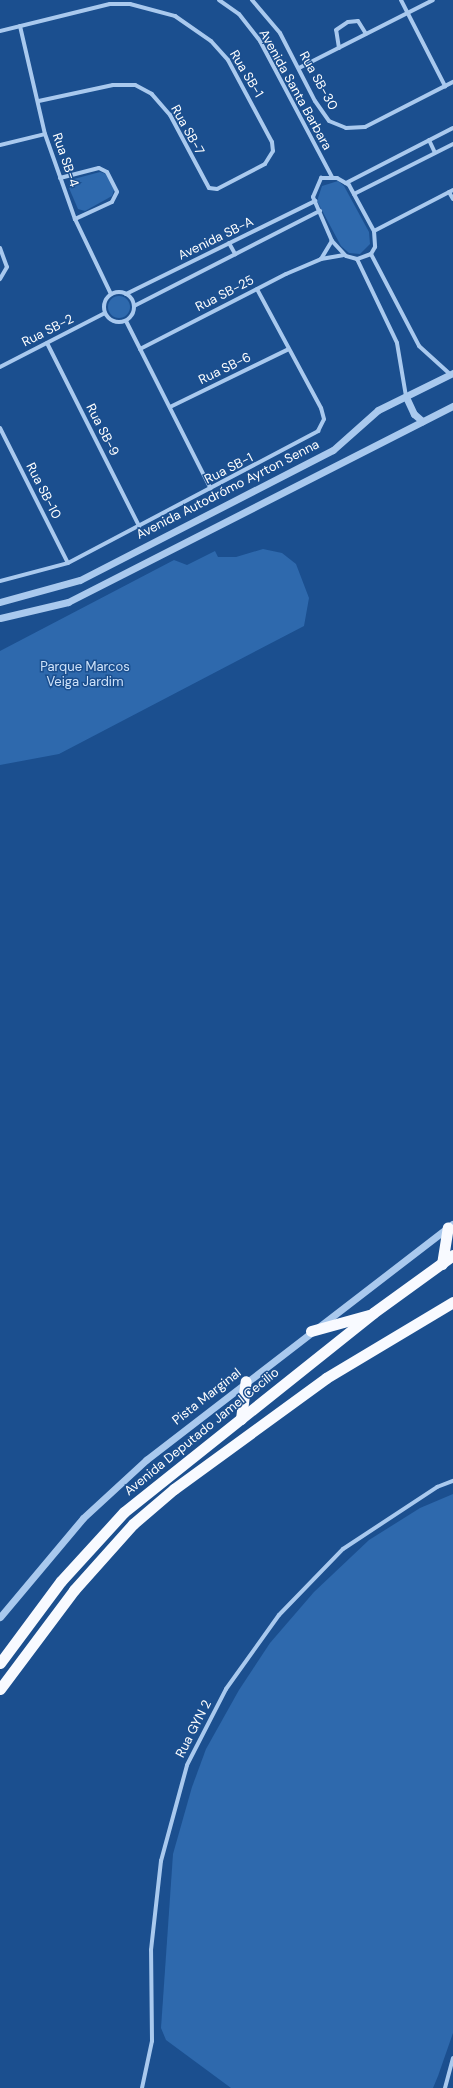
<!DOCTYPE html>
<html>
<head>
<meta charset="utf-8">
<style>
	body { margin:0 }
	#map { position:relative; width:453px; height:2088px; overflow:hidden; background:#1b4f8f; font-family:"DM Sans",sans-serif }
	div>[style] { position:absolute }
	.green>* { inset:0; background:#2e69ad }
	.round { border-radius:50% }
	.minor>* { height:4px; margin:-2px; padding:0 2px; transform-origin:2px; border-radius:2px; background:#a9c9ee }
	.minor>.ring { margin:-2px; padding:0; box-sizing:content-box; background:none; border:4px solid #a9c9ee; border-radius:50% }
	.tertiary>* { height:7px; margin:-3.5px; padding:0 3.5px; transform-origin:3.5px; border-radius:3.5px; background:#a9c9ee }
	.trunk>* { height:11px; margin:-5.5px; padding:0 5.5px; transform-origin:5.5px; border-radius:5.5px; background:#f8faff }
	span { translate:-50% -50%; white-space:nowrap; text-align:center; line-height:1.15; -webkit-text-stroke:3px #1b4f8f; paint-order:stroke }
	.street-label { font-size:13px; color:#fff }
	.park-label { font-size:13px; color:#cfe3fa }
</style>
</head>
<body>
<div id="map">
	<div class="green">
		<div style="clip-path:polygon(100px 172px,106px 174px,114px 190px,112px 196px,85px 211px,78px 209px,69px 188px,70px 180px)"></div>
		<div style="clip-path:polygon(338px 181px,344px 186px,369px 232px,370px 244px,360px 254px,349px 253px,341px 246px,317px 201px,322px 186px)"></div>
		<div class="round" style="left:108px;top:296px;width:22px;height:22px"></div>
		<div style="clip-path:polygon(263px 549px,282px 553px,296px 564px,309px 598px,304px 626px,59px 754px,0 765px,0 651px,174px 560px,187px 565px,215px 551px,218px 557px,236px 557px)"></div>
		<div style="clip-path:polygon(453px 1494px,453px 2033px,438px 2076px,433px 2088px,231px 2088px,166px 2040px,161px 2028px,173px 1854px,192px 1787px,206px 1749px,239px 1690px,270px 1643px,314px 1592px,369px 1540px,420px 1508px)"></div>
	</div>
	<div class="minor">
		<div style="left:219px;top:0;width:24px;rotate:35deg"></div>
		<div style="left:239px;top:14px;width:34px;rotate:52deg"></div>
		<div style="left:260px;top:41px;width:154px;rotate:62.1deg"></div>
		<div style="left:252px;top:0;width:43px;rotate:49.7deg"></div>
		<div style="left:280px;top:33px;width:76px;rotate:62.8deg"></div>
		<div style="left:315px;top:101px;width:24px;rotate:55deg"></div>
		<div style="left:329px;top:121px;width:18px;rotate:22deg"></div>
		<div style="left:346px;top:128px;width:19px;rotate:-3deg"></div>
		<div style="left:365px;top:127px;width:99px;rotate:-27.1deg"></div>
		<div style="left:401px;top:0;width:97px;rotate:62.9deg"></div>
		<div style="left:20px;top:26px;width:111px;rotate:77deg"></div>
		<div style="left:45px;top:134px;width:90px;rotate:70.6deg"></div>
		<div style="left:75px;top:219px;width:83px;rotate:64.4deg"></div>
		<div style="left:0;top:31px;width:113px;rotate:-13.8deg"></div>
		<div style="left:110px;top:4px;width:20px"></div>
		<div style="left:130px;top:4px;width:47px;rotate:14.9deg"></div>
		<div style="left:175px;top:16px;width:44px;rotate:34.8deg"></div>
		<div style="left:211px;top:41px;width:25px;rotate:48deg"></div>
		<div style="left:228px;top:60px;width:93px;rotate:61.8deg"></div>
		<div style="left:272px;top:142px;width:9px;rotate:84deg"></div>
		<div style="left:273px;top:151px;width:15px;rotate:122deg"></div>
		<div style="left:265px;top:164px;width:54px;rotate:152.5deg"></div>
		<div style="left:217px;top:189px;width:8px;rotate:-173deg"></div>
		<div style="left:209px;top:188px;width:83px;rotate:-118.1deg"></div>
		<div style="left:170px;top:115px;width:28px;rotate:-131deg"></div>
		<div style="left:152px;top:94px;width:19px;rotate:-152deg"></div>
		<div style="left:135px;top:85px;width:22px;rotate:180deg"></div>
		<div style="left:113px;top:85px;width:76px;rotate:167.8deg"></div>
		<div style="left:339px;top:48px;width:18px;rotate:-99deg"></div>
		<div style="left:336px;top:30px;width:14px;rotate:-34deg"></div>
		<div style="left:348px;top:22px;width:10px;rotate:-6deg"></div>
		<div style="left:358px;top:21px;width:15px;rotate:58deg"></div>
		<div style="left:299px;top:68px;width:150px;rotate:-26.9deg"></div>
		<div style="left:429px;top:140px;width:14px;rotate:65deg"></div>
		<div style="left:0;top:145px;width:46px;rotate:-13.7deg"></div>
		<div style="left:60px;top:178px;width:40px;rotate:-14.4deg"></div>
		<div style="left:99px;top:168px;width:9px;rotate:27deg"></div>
		<div style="left:107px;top:172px;width:22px;rotate:63deg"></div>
		<div style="left:117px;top:192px;width:11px;rotate:117deg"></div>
		<div style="left:112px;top:202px;width:41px;rotate:155.3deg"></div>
		<div style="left:321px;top:178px;width:16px"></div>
		<div style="left:337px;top:178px;width:14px;rotate:30deg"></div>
		<div style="left:349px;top:185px;width:52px;rotate:61.5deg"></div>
		<div style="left:374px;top:231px;width:16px;rotate:86deg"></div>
		<div style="left:375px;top:247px;width:8px;rotate:120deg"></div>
		<div style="left:371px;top:254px;width:15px;rotate:160deg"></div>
		<div style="left:357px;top:259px;width:11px;rotate:-165deg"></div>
		<div style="left:346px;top:256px;width:21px;rotate:-133deg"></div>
		<div style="left:332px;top:241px;width:48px;rotate:-113.4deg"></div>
		<div style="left:313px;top:197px;width:21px;rotate:-67deg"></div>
		<div style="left:346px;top:183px;width:120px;rotate:-27.2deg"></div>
		<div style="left:449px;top:192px;width:8px;rotate:60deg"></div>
		<div style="left:354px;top:194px;width:111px;rotate:-26.8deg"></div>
		<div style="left:374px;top:231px;width:89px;rotate:-27.4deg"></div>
		<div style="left:229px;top:243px;width:13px;rotate:61deg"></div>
		<div style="left:0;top:248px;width:20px;rotate:70deg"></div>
		<div style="left:7px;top:267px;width:14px;rotate:120deg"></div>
		<div style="left:371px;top:254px;width:104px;rotate:62.4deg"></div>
		<div style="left:419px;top:346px;width:42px;rotate:42.1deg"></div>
		<div style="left:321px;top:259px;width:21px;rotate:-59deg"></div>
		<div style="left:357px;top:259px;width:93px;rotate:64.5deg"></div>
		<div style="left:397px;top:343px;width:54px;rotate:80.4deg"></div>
		<div class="ring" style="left:104px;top:292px;width:26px;height:26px"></div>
		<div style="left:126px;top:294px;width:211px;rotate:-26.2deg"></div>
		<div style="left:134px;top:306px;width:209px;rotate:-27.1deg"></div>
		<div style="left:126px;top:321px;width:188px;rotate:63.2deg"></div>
		<div style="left:47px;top:343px;width:205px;rotate:63.3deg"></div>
		<div style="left:140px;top:349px;width:164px;rotate:-27.2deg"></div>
		<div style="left:286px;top:274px;width:38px;rotate:-23deg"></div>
		<div style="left:321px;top:259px;width:22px;rotate:-10deg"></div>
		<div style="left:0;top:367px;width:118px;rotate:-27.2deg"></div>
		<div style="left:170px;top:407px;width:132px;rotate:-26deg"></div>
		<div style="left:0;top:428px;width:151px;rotate:63.3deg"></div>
		<div style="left:0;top:581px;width:70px;rotate:-14.8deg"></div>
		<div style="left:68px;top:563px;width:283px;rotate:-27.8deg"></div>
		<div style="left:318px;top:431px;width:13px;rotate:-63deg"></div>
		<div style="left:324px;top:419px;width:11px;rotate:-105deg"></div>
		<div style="left:321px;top:408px;width:135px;rotate:-118.3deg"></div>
		<div style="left:142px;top:2088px;width:48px;rotate:-78deg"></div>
		<div style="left:152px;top:2041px;width:91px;rotate:-90.6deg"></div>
		<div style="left:151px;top:1950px;width:90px;rotate:-83.6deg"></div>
		<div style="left:161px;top:1861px;width:99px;rotate:-74.8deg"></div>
		<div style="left:187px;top:1765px;width:85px;rotate:-62.8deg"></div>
		<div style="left:226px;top:1689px;width:91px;rotate:-54.4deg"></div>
		<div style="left:279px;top:1615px;width:92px;rotate:-45.9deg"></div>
		<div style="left:343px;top:1549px;width:113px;rotate:-33.4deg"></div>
		<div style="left:437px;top:1487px;width:17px;rotate:-21deg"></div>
		<div style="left:445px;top:2088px;width:31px;rotate:-75deg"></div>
	</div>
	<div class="tertiary">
		<div style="left:406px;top:397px;width:19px;rotate:65deg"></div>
		<div style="left:414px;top:414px;width:11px;rotate:41deg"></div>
		<div style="left:0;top:602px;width:83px;rotate:-15.4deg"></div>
		<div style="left:80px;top:580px;width:284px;rotate:-27.2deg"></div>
		<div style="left:333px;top:450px;width:60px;rotate:-41.6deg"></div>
		<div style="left:378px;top:410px;width:84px;rotate:-26.3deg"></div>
		<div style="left:0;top:618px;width:70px;rotate:-13.2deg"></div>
		<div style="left:68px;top:602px;width:432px;rotate:-27deg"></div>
		<div style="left:0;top:1617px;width:129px;rotate:-50deg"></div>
		<div style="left:83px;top:1518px;width:86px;rotate:-42.6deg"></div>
		<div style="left:146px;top:1460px;width:387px;rotate:-37.6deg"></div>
	</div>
	<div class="trunk">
		<div style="left:442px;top:1264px;width:37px;rotate:-81deg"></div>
		<div style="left:311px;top:1331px;width:60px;rotate:-15.4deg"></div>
		<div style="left:241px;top:1419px;width:38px;rotate:-83deg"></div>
		<div style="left:0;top:1663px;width:102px;rotate:-53.4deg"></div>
		<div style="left:61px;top:1581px;width:93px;rotate:-47.6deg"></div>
		<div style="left:124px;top:1512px;width:319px;rotate:-38.6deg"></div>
		<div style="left:373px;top:1313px;width:99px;rotate:-35.9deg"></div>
		<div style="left:0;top:1689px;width:124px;rotate:-53.2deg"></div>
		<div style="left:74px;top:1590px;width:89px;rotate:-48.2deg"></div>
		<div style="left:133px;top:1524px;width:54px;rotate:-40.5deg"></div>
		<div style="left:174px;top:1489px;width:188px;rotate:-36.1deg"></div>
		<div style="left:326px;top:1378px;width:148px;rotate:-30.9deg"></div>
	</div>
	<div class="street-label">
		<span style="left:246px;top:74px;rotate:59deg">Rua SB-1</span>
		<span style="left:318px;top:81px;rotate:61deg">Rua SB-30</span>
		<span style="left:295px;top:90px;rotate:61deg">Avenida Santa Barbara</span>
		<span style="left:187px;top:130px;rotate:61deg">Rua SB-7</span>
		<span style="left:65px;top:160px;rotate:71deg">Rua SB-4</span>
		<span style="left:216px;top:239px;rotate:-26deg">Avenida SB-A</span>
		<span style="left:225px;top:294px;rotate:-27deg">Rua SB-25</span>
		<span style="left:48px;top:331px;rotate:-27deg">Rua SB-2</span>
		<span style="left:225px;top:369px;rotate:-26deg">Rua SB-6</span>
		<span style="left:102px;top:430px;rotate:63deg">Rua SB-9</span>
		<span style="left:229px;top:469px;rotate:-27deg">Rua SB-1</span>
		<span style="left:228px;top:490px;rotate:-27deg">Avenida Autodrómo Ayrton Senna</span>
		<span style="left:43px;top:491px;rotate:63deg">Rua SB-10</span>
		<span style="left:207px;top:1397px;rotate:-38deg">Pista Marginal</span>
		<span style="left:202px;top:1432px;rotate:-39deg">Avenida Deputado Jamel Cecilio</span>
		<span style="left:194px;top:1729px;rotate:-63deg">Rua GYN 2</span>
	</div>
	<div class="park-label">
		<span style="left:85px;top:675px">Parque Marcos<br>Veiga Jardim</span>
	</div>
</div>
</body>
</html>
